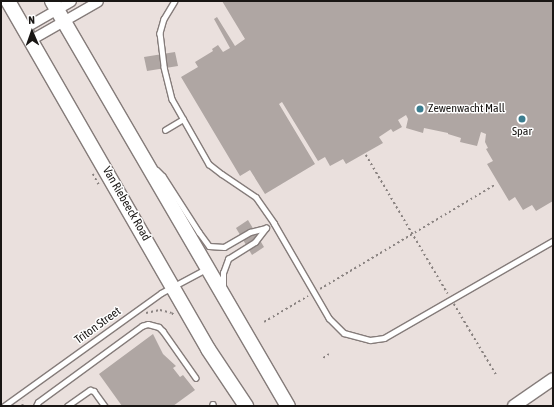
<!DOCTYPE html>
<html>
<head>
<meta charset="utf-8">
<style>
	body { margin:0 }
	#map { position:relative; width:554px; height:407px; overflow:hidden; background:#eae0dd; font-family:"Asap Condensed",sans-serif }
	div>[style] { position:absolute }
	.building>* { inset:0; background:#afa6a3 }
	.path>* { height:1.5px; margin-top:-0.75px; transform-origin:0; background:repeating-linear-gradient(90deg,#8a8381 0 2px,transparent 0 5px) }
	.roads { filter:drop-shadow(1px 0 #857c7a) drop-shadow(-1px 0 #857c7a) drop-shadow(0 1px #857c7a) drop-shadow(0 -1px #857c7a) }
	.lane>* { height:4.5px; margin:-2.25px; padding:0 2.25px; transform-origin:2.25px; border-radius:2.25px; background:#fff }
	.street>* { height:9px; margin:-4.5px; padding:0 4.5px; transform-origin:4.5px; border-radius:4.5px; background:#fff }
	.secondary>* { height:12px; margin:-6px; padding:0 6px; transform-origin:6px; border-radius:6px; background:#fff }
	.primary>* { height:14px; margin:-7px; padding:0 7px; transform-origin:7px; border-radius:7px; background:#fff }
	.dots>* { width:11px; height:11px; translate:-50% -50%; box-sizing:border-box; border:2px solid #fff; border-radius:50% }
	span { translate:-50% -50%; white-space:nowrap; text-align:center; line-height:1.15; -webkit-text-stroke:3px #fff; paint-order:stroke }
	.poi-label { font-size:12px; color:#191614 }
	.left { translate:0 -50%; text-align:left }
	.street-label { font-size:12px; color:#191614 }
	.frame { position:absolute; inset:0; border:2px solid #191614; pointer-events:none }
	.north { position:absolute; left:12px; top:12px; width:40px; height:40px; -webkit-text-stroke:3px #fff; paint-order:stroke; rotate:358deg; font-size:11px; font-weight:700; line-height:16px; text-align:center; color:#191614 }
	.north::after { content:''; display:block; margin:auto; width:14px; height:18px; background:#191614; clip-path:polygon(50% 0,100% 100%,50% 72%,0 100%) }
</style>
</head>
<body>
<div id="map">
	<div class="building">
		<div style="clip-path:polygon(222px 1px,553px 1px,553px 201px,536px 211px,532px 205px,523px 210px,515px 197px,509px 201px,487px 164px,493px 161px,486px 149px,488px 148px,485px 142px,486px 134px,481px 132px,477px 146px,460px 142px,461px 138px,448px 134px,448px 133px,424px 128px,423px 133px,406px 128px,408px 119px,406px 115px,398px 120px,402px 127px,393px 132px,391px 129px,379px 137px,383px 143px,346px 164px,343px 159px,330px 166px,325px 157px,318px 161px,282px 102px,279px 104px,315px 164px,265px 194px,250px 170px,240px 176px,181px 77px,198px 67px,195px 62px,213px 51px,212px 49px,218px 45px,223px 52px,230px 48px,214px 19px,217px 17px,235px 46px,245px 39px)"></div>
		<div style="clip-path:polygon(175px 52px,178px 66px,147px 71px,144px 57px)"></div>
		<div style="clip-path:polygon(248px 220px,264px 247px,252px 255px,236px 228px)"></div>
		<div style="clip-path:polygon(153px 334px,163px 354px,176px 366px,173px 368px,180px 377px,183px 375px,195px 390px,173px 406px,122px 406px,99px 374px)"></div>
	</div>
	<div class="path">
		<div style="left:366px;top:155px;width:161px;rotate:59.5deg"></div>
		<div style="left:93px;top:174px;width:13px;rotate:61deg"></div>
		<div style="left:320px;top:289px;width:205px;rotate:-30.8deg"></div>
		<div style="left:454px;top:304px;width:84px;rotate:59.2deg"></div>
		<div style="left:146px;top:313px;width:14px;rotate:-12deg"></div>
		<div style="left:160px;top:310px;width:12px;rotate:14deg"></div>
		<div style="left:172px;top:313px;width:4px;rotate:45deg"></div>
		<div style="left:264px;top:322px;width:51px;rotate:-30.6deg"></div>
		<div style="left:323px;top:358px;width:7px;rotate:-34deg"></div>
		<div style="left:22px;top:406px;width:5px;rotate:-79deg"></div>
	</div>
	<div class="roads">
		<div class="lane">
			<div style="left:175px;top:1px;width:21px;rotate:121deg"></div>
			<div style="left:164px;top:19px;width:15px;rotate:106deg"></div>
			<div style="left:160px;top:33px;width:34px;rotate:83deg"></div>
			<div style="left:164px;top:67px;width:33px;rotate:76deg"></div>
			<div style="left:172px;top:99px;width:75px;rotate:60.4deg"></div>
			<div style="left:209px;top:164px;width:16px;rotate:38deg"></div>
			<div style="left:222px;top:174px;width:41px;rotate:34.1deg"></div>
			<div style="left:256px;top:197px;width:32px;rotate:55deg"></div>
			<div style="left:274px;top:223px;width:110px;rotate:59.9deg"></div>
			<div style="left:329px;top:318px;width:21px;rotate:45deg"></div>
			<div style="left:344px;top:333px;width:27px;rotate:15deg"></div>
			<div style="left:370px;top:340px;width:14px;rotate:-8deg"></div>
			<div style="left:384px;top:338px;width:195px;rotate:-29.9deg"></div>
			<div style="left:165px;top:130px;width:21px;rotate:-31deg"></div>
			<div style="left:157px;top:170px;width:8px;rotate:45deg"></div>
			<div style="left:163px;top:176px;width:67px;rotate:57.3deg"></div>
			<div style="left:199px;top:232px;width:17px;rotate:54deg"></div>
			<div style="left:209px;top:246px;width:15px;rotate:4deg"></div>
			<div style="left:224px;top:247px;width:30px;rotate:-30deg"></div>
			<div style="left:250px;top:232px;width:16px;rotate:-14deg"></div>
			<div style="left:223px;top:286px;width:13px;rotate:-90deg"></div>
			<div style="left:223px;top:273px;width:15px;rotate:-70deg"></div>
			<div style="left:228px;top:259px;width:32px;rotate:-32deg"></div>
			<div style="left:255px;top:242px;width:18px;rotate:-52deg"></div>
			<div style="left:213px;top:404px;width:2px;rotate:90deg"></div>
			<div style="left:4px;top:406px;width:193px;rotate:-35.7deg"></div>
			<div style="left:161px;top:293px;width:51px;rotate:-28.1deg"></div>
			<div style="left:36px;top:406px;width:4px;rotate:-63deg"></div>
			<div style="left:38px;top:402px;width:129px;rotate:-36.2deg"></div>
			<div style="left:142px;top:326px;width:6px;rotate:-18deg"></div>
			<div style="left:148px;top:324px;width:11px;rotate:15deg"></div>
			<div style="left:159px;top:327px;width:6px;rotate:45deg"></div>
			<div style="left:163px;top:331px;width:57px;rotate:54.9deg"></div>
			<div style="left:67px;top:406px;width:28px;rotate:-35deg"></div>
			<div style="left:90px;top:390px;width:4px;rotate:14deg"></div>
			<div style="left:94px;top:391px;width:19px;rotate:54deg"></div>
		</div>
		<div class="street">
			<div style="left:24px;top:28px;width:54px;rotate:-29.9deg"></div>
			<div style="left:30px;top:40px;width:78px;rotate:-29.8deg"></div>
		</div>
		<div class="secondary">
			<div style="left:514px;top:406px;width:47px;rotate:-34.7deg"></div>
		</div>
		<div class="primary">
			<div style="left:8px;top:1px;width:401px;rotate:60.1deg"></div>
			<div style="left:208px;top:349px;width:69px;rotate:56.3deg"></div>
			<div style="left:52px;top:1px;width:469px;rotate:59.8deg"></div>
		</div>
	</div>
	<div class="dots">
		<div style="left:420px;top:109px;background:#3c7e90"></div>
		<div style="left:522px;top:119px;background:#3c7e90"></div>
	</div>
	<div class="poi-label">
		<span class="left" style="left:428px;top:109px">Zewenwacht Mall</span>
		<span style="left:522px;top:132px">Spar</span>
	</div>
	<div class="street-label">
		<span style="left:126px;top:204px;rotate:60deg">Van Riebeeck Road</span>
		<span style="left:98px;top:326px;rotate:-36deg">Triton Street</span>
	</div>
	<div class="frame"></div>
	<div class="north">N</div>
</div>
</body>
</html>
